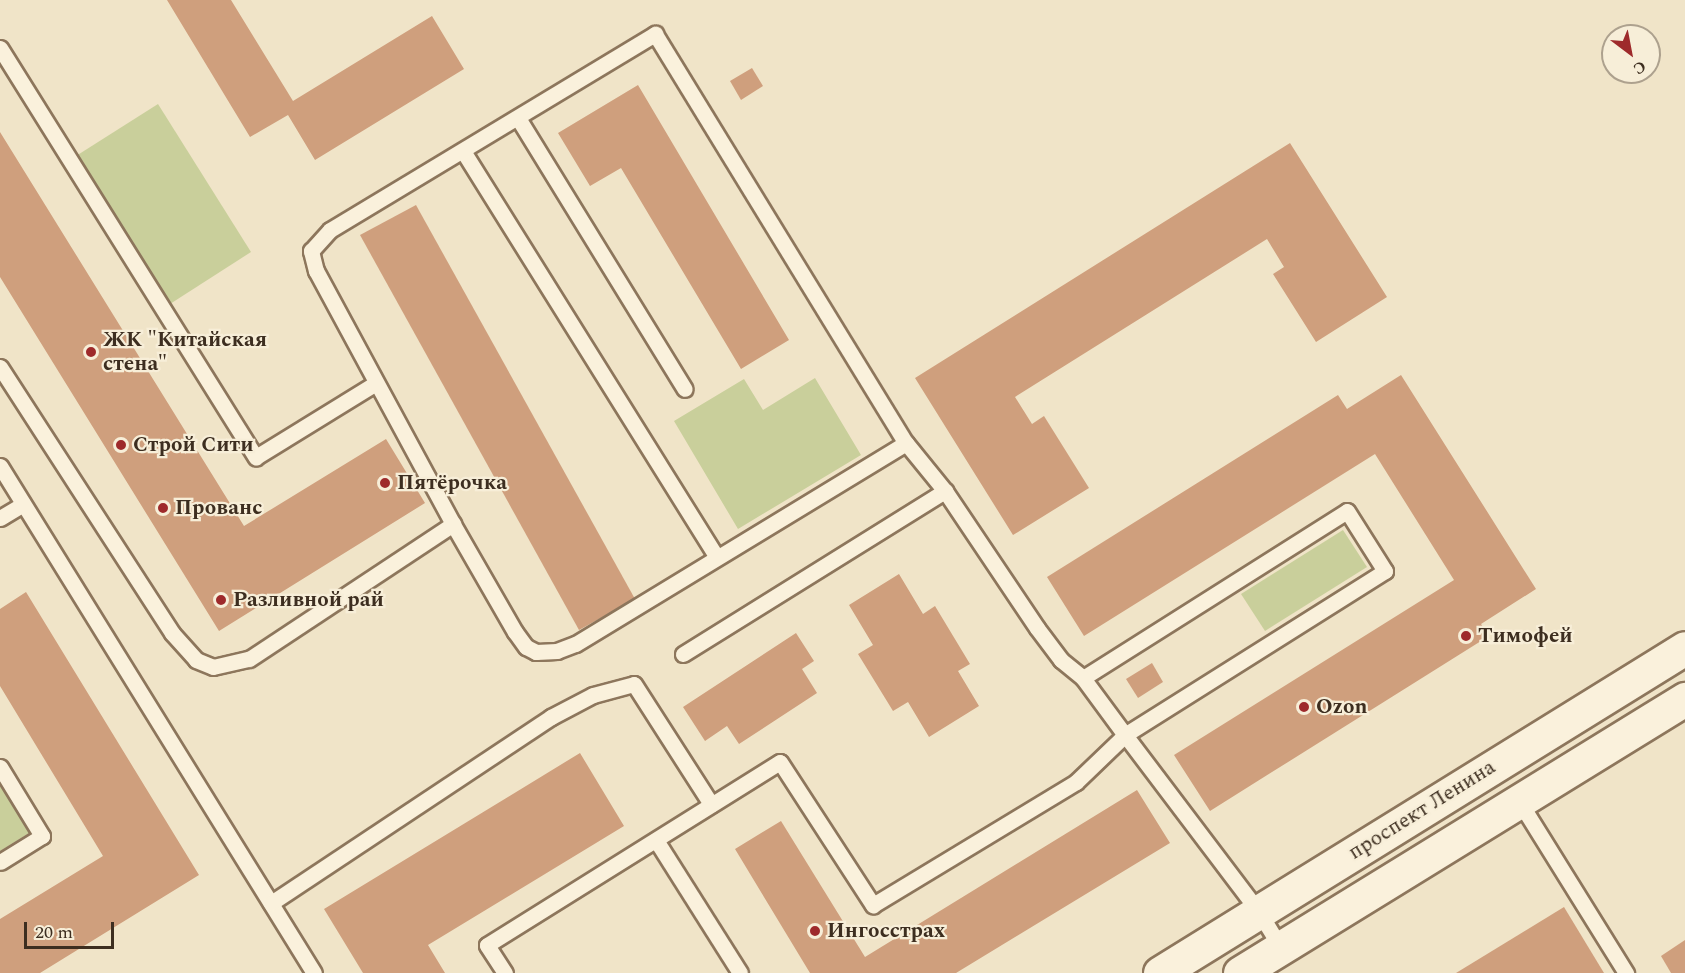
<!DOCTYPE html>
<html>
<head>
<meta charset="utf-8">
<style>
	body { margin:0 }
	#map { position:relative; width:1685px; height:973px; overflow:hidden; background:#f0e4c8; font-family:Spectral,serif }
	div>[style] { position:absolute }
	.green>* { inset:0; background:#c9cf9b }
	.building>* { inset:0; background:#cf9f7d }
	.roads { filter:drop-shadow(2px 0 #8d765c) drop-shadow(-2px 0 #8d765c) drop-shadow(0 2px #8d765c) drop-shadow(0 -2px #8d765c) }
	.lane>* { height:15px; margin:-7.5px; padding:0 7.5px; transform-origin:7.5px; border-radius:7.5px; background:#faf1dc }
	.secondary>* { height:33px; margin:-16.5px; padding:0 16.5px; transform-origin:16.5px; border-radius:16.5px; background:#faf1dc }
	.dots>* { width:16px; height:16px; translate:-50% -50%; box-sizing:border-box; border:3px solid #f7eed8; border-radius:50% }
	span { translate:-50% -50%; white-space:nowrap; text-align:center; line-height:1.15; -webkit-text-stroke:4.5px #f7eed8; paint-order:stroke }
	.poi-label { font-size:21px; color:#3d2e20; font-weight:700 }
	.left { translate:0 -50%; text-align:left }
	.street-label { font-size:21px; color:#3d2e20 }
	.north { position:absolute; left:1601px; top:24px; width:60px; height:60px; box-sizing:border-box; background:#f7eed8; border:2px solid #ada18e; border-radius:50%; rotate:148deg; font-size:16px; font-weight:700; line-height:24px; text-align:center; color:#3d2e20 }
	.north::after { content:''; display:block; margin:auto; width:21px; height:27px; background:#9e2a2b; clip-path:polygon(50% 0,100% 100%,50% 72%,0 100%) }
	.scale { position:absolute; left:24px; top:922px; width:90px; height:27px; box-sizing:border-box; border:3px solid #3d2e20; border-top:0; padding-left:8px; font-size:18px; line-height:21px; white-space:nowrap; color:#3d2e20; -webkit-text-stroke:4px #f7eed8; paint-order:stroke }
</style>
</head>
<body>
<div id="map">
	<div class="green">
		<div style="clip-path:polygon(158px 104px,251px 252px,170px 304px,76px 156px)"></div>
		<div style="clip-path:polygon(815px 378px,861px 455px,738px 529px,674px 421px,744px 379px,763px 410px)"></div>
		<div style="clip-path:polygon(1343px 530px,1367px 567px,1265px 631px,1241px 594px)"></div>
		<div style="clip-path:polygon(0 780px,31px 832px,0 851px)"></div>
	</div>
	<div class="building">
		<div style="clip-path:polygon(167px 0,231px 0,293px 101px,432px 16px,464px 69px,315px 160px,288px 115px,250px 137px)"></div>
		<div style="clip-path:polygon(752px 68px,763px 86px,741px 100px,730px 81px)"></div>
		<div style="clip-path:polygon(638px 85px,789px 340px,741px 369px,621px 168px,590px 186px,558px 133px)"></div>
		<div style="clip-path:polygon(0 132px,244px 526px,386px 439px,425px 503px,219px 631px,0 277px)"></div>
		<div style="clip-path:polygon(1290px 143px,1387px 297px,1316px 342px,1273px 274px,1284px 267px,1267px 239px,1015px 397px,1032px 424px,1044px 416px,1089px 488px,1013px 535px,915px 378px)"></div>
		<div style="clip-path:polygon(416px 205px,635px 599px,579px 630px,360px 235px)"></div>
		<div style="clip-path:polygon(1401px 375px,1536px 589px,1481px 624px,1489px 636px,1210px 811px,1174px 755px,1454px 580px,1375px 454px,1084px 636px,1047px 577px,1338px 395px,1347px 409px)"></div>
		<div style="clip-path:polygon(899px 574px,923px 614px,935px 606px,970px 664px,958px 671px,979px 706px,929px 737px,908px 702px,893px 711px,858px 654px,873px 645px,849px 605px)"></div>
		<div style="clip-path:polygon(26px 592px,199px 875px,40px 973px,0 973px,0 919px,103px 856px,0 686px,0 609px)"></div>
		<div style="clip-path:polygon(796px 633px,814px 661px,802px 669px,817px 693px,739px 744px,727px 726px,705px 741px,683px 707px)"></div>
		<div style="clip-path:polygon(1152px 663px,1163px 682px,1138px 698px,1126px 679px)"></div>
		<div style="clip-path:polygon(580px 753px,624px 826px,428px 945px,445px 973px,363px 973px,324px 909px)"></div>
		<div style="clip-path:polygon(1137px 790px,1170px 843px,956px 973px,810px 973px,735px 849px,781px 821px,865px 957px)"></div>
		<div style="clip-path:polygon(1564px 907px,1604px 973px,1456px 973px)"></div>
		<div style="clip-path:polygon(1685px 940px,1685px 973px,1671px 973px,1661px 956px)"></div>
	</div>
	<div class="roads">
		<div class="lane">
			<div style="left:0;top:48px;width:483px;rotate:58deg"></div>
			<div style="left:256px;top:457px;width:139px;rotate:-31.7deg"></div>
			<div style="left:518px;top:118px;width:318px;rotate:58.4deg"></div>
			<div style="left:463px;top:151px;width:478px;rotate:58deg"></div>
			<div style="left:0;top:367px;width:317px;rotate:57.1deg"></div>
			<div style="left:172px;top:633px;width:36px;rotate:48deg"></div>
			<div style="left:196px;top:660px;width:18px;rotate:22deg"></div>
			<div style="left:213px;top:667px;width:37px;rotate:-13deg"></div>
			<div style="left:249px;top:659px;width:245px;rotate:-33.5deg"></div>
			<div style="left:906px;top:443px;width:387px;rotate:148.7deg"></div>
			<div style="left:575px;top:644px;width:19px;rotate:159deg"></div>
			<div style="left:557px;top:651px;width:21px;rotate:177deg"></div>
			<div style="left:536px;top:652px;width:11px;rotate:-153deg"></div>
			<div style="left:526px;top:647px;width:19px;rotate:-126deg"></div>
			<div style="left:515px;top:632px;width:125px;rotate:-119.9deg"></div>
			<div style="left:453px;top:524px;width:288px;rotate:-118.4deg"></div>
			<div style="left:316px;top:271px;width:21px;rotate:-104deg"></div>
			<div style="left:311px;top:251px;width:28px;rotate:-48deg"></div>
			<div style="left:330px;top:230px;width:380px;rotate:-31.1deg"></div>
			<div style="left:655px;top:34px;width:480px;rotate:58.5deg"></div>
			<div style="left:906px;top:443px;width:62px;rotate:50.9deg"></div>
			<div style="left:945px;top:491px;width:165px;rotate:56.1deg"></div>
			<div style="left:1037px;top:628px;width:40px;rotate:53deg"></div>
			<div style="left:1061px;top:660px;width:28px;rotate:39deg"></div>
			<div style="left:1083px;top:678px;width:312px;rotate:-32.3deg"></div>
			<div style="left:1347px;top:511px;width:71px;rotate:57.7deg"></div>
			<div style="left:1385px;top:571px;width:307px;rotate:147.8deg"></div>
			<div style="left:1125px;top:735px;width:222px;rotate:52.9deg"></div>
			<div style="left:1259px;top:912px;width:42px;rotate:58.6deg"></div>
			<div style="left:0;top:466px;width:596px;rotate:58.23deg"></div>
			<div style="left:0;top:518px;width:27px;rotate:-31deg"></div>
			<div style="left:683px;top:654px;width:309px;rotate:-31.9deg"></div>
			<div style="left:0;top:767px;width:81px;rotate:58.7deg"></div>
			<div style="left:42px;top:836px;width:49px;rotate:148.2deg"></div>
			<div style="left:1519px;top:801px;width:203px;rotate:58.1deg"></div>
			<div style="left:656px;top:840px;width:157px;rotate:57.7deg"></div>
			<div style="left:271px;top:903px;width:336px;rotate:-33.6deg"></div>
			<div style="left:551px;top:717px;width:47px;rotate:-27.6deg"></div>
			<div style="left:593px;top:695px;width:42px;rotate:-15deg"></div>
			<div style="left:634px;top:684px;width:143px;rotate:57.3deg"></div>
			<div style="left:505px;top:973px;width:33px;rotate:-123deg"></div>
			<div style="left:487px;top:945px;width:345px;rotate:-32deg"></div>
			<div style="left:780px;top:762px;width:171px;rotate:57deg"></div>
			<div style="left:873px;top:905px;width:237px;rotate:-31.2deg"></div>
			<div style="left:1076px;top:782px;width:68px;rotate:-43.8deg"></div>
			<div style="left:1125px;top:735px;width:71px;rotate:-126.4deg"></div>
		</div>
		<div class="secondary">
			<div style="left:1160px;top:973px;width:617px;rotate:-31.76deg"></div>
			<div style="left:1240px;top:973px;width:523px;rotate:-31.62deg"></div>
		</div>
	</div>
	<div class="dots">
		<div style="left:91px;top:352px;background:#9e2a2b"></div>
		<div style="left:121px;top:445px;background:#9e2a2b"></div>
		<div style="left:385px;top:483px;background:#9e2a2b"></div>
		<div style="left:163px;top:508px;background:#9e2a2b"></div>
		<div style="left:221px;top:600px;background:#9e2a2b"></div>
		<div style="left:1466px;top:636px;background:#9e2a2b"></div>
		<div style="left:1304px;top:707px;background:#9e2a2b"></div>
		<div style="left:815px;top:931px;background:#9e2a2b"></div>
	</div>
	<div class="poi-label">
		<span class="left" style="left:103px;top:352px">ЖК "Китайская<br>стена"</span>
		<span class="left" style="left:133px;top:445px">Строй Сити</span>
		<span class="left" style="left:397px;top:483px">Пятёрочка</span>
		<span class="left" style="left:175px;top:508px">Прованс</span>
		<span class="left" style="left:233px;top:600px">Разливной рай</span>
		<span class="left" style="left:1478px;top:636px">Тимофей</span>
		<span class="left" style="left:1316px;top:707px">Ozon</span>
		<span class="left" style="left:827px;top:931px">Ингосстрах</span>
	</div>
	<div class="street-label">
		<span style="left:1422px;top:810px;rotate:-32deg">проспект Ленина</span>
	</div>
	<div class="north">С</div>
	<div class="scale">20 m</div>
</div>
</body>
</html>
